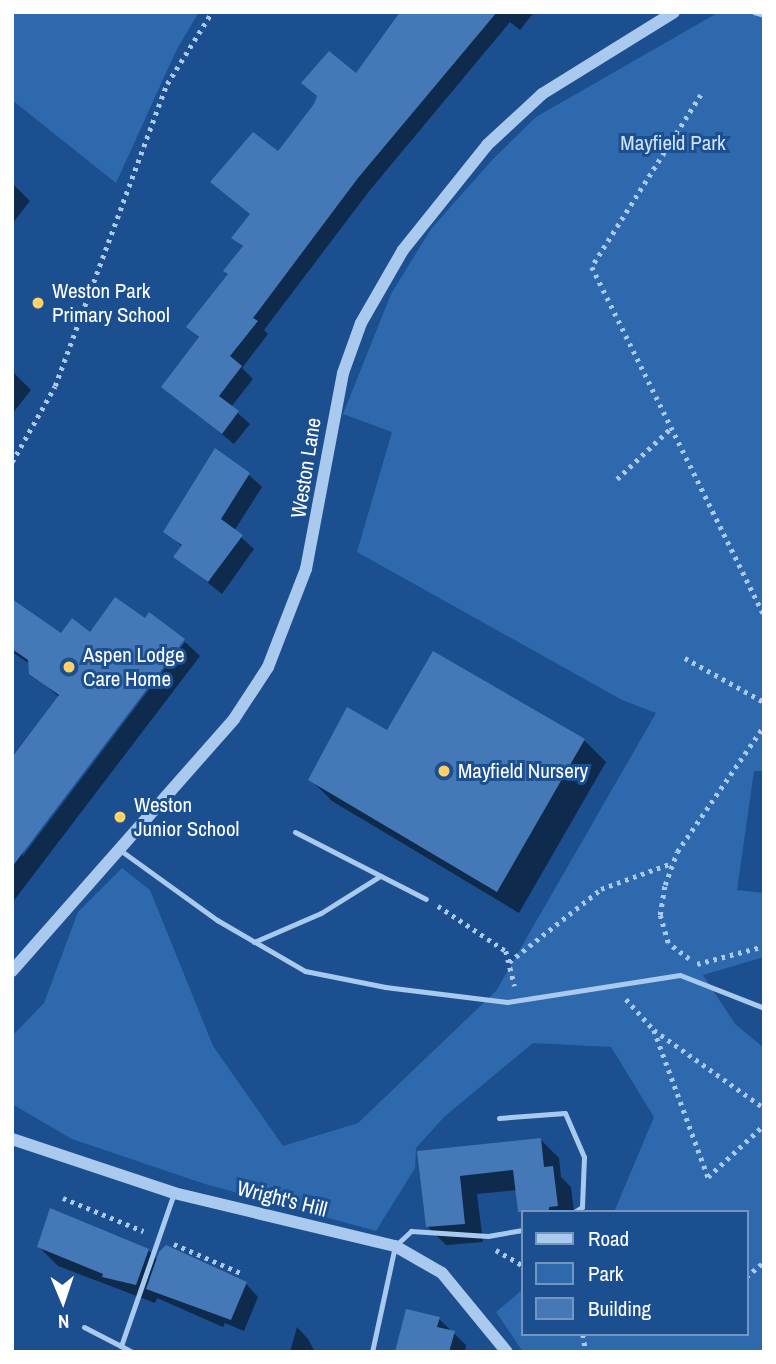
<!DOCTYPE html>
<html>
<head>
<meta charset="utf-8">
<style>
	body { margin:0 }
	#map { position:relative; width:776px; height:1364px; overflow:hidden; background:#1b4f8f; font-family:"Archivo Narrow",sans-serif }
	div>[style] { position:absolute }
	.green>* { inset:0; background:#2e69ad }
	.shadow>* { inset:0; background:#0007 }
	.building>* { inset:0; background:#4478b7 }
	.path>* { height:4.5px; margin-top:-2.25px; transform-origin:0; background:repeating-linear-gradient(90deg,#a9c9ee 0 3.5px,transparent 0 8.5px) }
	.service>* { height:5px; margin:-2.5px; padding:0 2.5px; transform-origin:2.5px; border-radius:2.5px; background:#a9c9ee }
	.tertiary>* { height:12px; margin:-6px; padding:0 6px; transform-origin:6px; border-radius:6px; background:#a9c9ee }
	.dots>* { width:19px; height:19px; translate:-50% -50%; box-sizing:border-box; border:4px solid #1b4f8f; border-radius:50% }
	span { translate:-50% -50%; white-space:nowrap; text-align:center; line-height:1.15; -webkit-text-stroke:6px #1b4f8f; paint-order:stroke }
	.park-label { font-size:21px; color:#cfe3fa }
	.poi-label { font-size:21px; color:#fff }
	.left { translate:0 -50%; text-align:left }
	.street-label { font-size:21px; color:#fff }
	.frame { position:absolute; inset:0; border:14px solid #fff; pointer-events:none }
	.legend { position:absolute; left:521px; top:1210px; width:228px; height:126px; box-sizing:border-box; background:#1b4f8f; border:2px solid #7695bc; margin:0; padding:9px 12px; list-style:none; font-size:21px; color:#fff }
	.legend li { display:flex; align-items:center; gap:14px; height:35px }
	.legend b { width:35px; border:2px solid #7695bc }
	.north { position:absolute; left:28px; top:1266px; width:70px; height:70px; -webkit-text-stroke:5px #1b4f8f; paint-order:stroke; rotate:178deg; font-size:19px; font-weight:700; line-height:28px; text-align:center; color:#fff }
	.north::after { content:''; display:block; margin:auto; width:24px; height:32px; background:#fff; clip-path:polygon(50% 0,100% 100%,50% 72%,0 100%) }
</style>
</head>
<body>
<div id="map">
	<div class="green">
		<div style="clip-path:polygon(12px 12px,199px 12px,176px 51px,116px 183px,12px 100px)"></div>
		<div style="clip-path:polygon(719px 12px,764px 12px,764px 771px,754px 771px,737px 890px,764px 893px,764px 957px,703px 975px,735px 1024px,764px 1048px,764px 1352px,523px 1352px,496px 1312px,522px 1290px,522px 1334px,746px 1334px,746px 1212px,614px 1212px,654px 1117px,611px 1047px,533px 1043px,444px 1117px,416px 1148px,415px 1168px,376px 1231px,205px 1184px,72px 1139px,12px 1104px,12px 1036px,44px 1003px,78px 912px,122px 868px,150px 890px,213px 1046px,283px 1146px,358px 1123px,496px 991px,656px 713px,622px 700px,357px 552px,392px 432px,343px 414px,391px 294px,431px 229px,493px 159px,536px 117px)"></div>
	</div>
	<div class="shadow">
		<div style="clip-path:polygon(417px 12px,534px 12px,520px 30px,510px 22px,370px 190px,264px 330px,268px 334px,242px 368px,253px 379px,231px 407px,250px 424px,234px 444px,163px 387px,200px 339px,188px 327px,230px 275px,244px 248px,234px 238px,251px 215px,278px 153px,319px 98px,304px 83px,356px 75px)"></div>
		<div style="clip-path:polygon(13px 184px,30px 201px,12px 224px,12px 185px)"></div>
		<div style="clip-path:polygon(12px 371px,31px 390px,12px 414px)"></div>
		<div style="clip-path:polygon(249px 475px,262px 487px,234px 531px,254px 549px,222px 594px,176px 557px,183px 547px,165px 531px)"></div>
		<div style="clip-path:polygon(12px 601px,61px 635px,91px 635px,22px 857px,185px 642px,200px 656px,12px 903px,12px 756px,59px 697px,31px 673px,30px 664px,12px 652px)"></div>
		<div style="clip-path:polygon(584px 740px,606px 762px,519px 913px,332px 801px,310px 779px)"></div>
		<div style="clip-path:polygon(540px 1139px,559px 1158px,561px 1177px,571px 1187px,574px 1212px,522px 1212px,522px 1218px,517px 1190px,477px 1194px,483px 1242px,446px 1245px,427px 1226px,419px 1152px)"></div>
		<div style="clip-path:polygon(39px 1247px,148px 1250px,158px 1260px,246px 1284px,258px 1297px,244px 1331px,225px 1323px,223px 1327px,157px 1298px,155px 1303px,58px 1266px)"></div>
		<div style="clip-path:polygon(439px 1319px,466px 1345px,465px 1352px,397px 1352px)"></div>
		<div style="clip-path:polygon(297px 1327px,308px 1339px,315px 1352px,290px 1352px)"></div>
	</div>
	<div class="building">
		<div style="clip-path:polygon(400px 12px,497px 12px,358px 178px,253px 318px,258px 321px,230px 356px,242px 366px,219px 396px,239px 411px,222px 434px,161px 387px,199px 337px,186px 327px,228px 274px,223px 271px,243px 246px,231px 238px,250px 214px,210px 182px,253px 132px,278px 151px,314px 104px,317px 96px,301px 83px,329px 51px,356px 73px)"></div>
		<div style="clip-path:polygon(215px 448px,250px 473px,221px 519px,243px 535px,208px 582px,173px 557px,182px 545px,163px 532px)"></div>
		<div style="clip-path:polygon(115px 597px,145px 618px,149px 612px,185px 639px,12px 867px,12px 757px,59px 695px,29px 674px,28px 660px,12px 649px,12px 599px,61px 633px,72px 618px,90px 632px)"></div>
		<div style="clip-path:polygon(433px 651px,585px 739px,497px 892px,308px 780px,347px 707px,387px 730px)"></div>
		<div style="clip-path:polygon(541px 1138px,544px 1167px,553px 1166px,558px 1206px,549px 1207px,549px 1212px,518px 1212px,513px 1170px,460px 1176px,465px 1224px,426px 1227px,417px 1151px)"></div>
		<div style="clip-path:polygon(50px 1208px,149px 1249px,136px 1285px,102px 1277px,103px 1274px,37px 1247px)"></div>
		<div style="clip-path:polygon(166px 1245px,247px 1282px,231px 1320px,146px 1289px,159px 1252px)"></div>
		<div style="clip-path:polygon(406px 1309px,440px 1317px,437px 1327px,455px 1331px,449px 1352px,395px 1352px)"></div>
	</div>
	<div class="path">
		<div style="left:701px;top:95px;width:204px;rotate:122.4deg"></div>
		<div style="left:592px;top:267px;width:388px;rotate:63.7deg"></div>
		<div style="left:12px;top:462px;width:87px;rotate:-60.5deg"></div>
		<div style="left:55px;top:386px;width:322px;rotate:-69.7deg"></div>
		<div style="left:167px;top:84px;width:85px;rotate:-58deg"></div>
		<div style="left:617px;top:479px;width:74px;rotate:-43.4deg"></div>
		<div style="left:685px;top:658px;width:90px;rotate:29.1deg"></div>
		<div style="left:438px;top:906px;width:82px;rotate:33.5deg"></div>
		<div style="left:506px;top:951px;width:36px;rotate:76deg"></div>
		<div style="left:689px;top:959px;width:26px;rotate:-143deg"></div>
		<div style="left:668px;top:943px;width:29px;rotate:-106deg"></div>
		<div style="left:660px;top:915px;width:30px;rotate:-81deg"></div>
		<div style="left:665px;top:885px;width:35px;rotate:-70deg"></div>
		<div style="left:677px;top:852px;width:153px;rotate:-55.4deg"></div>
		<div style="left:509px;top:962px;width:117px;rotate:-38.4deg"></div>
		<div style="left:601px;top:889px;width:76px;rotate:-20.1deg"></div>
		<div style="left:697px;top:964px;width:69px;rotate:-15deg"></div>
		<div style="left:626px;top:999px;width:42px;rotate:47.9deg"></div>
		<div style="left:654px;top:1030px;width:135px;rotate:35.3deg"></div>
		<div style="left:654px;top:1030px;width:157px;rotate:69.8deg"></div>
		<div style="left:708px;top:1177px;width:76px;rotate:-42.9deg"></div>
		<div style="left:63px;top:1198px;width:87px;rotate:22.4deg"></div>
		<div style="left:174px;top:1244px;width:73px;rotate:23.4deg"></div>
		<div style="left:496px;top:1250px;width:30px;rotate:30deg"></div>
		<div style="left:746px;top:1277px;width:23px;rotate:-40deg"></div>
		<div style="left:583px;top:1334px;width:18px;rotate:81deg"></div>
	</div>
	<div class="service">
		<div style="left:754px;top:12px;width:10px;rotate:17deg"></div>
		<div style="left:295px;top:832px;width:147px;rotate:27.1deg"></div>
		<div style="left:120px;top:850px;width:120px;rotate:35.8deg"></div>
		<div style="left:217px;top:920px;width:102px;rotate:30.1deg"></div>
		<div style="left:305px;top:971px;width:82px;rotate:11.3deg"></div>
		<div style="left:385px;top:987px;width:123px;rotate:7deg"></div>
		<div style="left:507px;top:1002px;width:175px;rotate:-8.9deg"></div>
		<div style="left:680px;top:975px;width:90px;rotate:21.4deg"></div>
		<div style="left:254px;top:942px;width:73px;rotate:-23.4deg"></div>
		<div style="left:321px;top:913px;width:70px;rotate:-32.1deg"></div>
		<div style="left:499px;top:1118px;width:66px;rotate:-4.3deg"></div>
		<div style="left:565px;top:1113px;width:48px;rotate:66.6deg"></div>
		<div style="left:584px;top:1157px;width:50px;rotate:92.3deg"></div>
		<div style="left:582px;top:1207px;width:9px;rotate:148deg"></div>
		<div style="left:84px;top:1327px;width:42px;rotate:27.2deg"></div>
		<div style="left:132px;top:1352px;width:13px;rotate:-151deg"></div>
		<div style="left:121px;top:1346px;width:162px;rotate:-70.9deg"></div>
		<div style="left:372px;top:1352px;width:108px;rotate:-77.8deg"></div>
		<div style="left:395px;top:1246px;width:22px;rotate:-43deg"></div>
		<div style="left:411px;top:1231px;width:77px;rotate:3.7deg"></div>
		<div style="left:488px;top:1236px;width:35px;rotate:-10deg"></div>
	</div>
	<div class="tertiary">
		<div style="left:12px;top:971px;width:336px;rotate:-48.6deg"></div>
		<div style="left:234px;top:719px;width:62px;rotate:-56.8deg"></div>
		<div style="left:268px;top:667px;width:105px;rotate:-68.8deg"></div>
		<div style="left:306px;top:569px;width:199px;rotate:-79.3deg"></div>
		<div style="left:343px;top:373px;width:53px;rotate:-70.2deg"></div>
		<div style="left:361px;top:323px;width:84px;rotate:-60.1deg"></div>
		<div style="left:403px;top:250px;width:134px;rotate:-51.3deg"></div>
		<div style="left:487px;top:145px;width:75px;rotate:-42.8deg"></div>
		<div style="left:542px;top:94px;width:155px;rotate:-31.8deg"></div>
		<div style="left:12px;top:1139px;width:171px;rotate:18.4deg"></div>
		<div style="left:174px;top:1193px;width:227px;rotate:13.5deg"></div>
		<div style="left:395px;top:1246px;width:54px;rotate:29.9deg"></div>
		<div style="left:442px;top:1273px;width:102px;rotate:50.6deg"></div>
	</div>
	<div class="dots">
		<div style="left:38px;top:303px;background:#ffd166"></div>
		<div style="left:69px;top:667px;background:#ffd166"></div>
		<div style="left:444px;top:771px;background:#ffd166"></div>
		<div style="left:120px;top:817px;background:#ffd166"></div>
	</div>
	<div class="park-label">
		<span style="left:673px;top:143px">Mayfield Park</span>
	</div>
	<div class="poi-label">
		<span class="left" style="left:52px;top:303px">Weston Park<br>Primary School</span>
		<span class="left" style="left:83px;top:667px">Aspen Lodge<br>Care Home</span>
		<span class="left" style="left:458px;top:771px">Mayfield Nursery</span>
		<span class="left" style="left:134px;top:817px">Weston<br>Junior School</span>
	</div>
	<div class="street-label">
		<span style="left:306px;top:468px;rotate:-81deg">Weston Lane</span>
		<span style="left:282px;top:1199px;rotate:14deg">Wright's Hill</span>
	</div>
	<div class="frame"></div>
	<ul class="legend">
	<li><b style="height:9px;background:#a9c9ee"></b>Road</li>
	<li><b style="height:19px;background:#2e69ad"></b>Park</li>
	<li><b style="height:19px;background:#4478b7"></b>Building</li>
	</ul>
	<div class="north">N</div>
</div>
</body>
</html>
